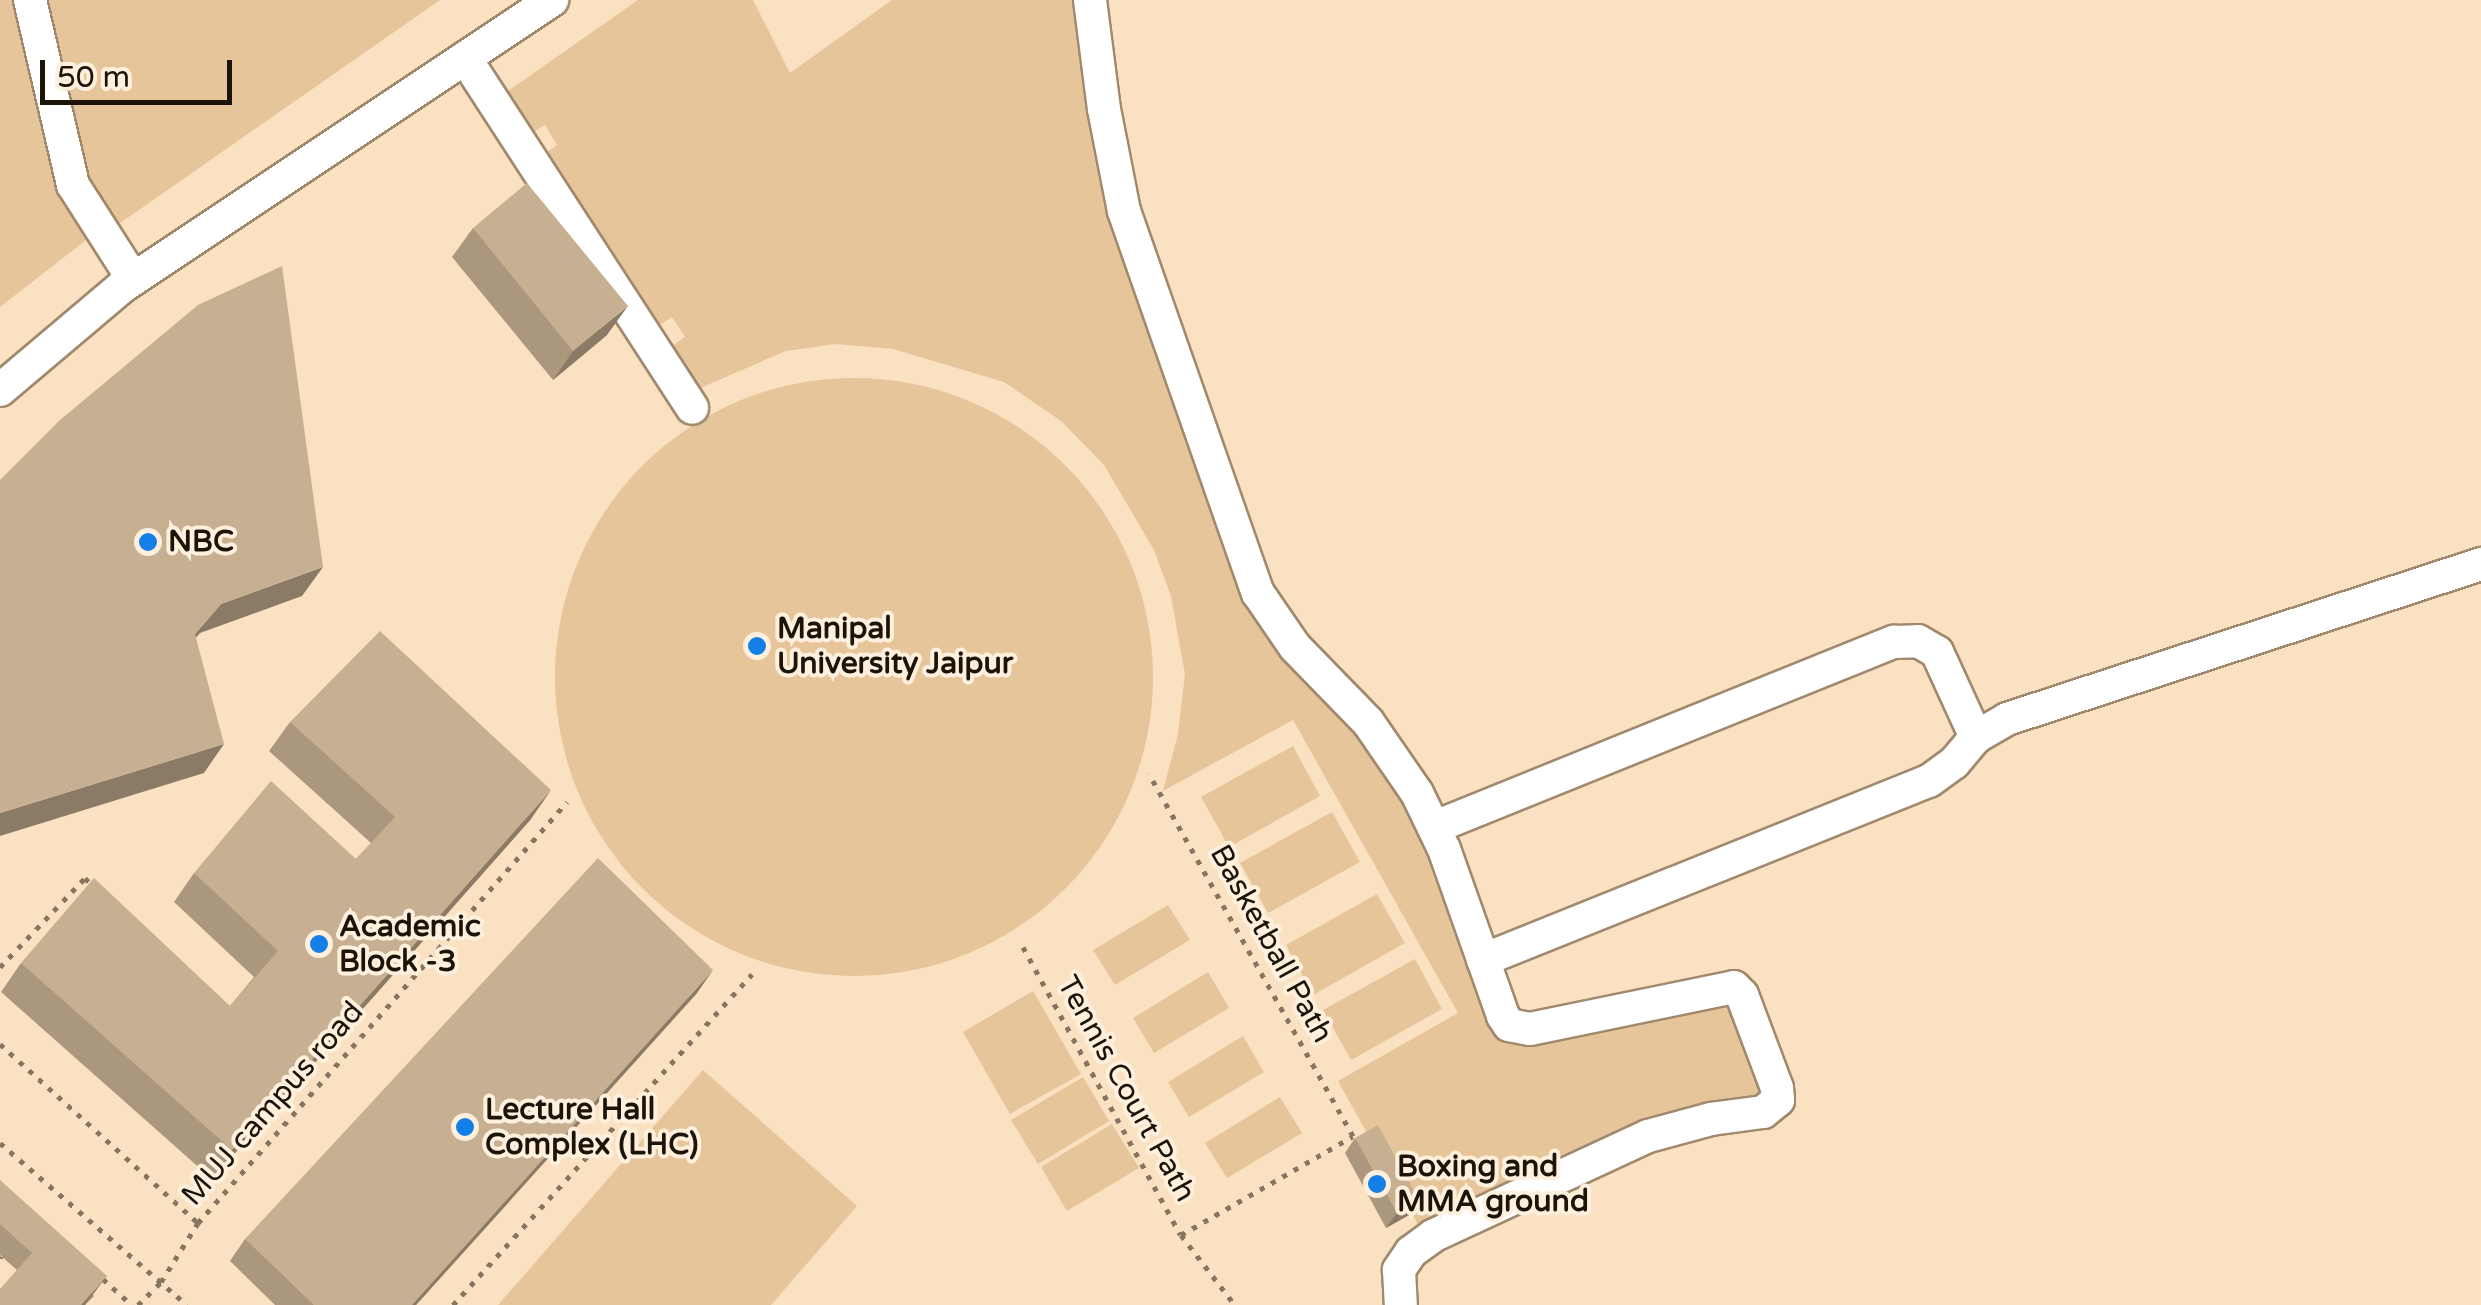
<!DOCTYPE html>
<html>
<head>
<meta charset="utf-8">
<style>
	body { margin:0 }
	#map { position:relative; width:2481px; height:1305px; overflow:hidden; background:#fae1c2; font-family:"Varela Round",sans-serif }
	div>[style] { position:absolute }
	.green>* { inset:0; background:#e7c59a }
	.round { border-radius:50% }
	.path>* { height:5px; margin-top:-2.5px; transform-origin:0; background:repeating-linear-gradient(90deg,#857561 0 5px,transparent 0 13px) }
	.roads { filter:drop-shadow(2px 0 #a0896d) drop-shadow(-2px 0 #a0896d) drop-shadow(0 2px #a0896d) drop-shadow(0 -2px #a0896d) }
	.minor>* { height:32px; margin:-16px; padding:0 16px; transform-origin:16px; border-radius:16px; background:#fff }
	.wall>* { inset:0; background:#ab977e }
	.shaded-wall>* { inset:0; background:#8b7b66 }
	.building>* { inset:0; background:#c7b092 }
	.dots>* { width:28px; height:28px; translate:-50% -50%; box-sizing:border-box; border:5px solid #fff0de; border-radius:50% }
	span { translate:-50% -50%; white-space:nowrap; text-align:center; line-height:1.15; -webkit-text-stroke:8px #fff0de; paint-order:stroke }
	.poi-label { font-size:30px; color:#1c1409; font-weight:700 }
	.left { translate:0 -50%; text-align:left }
	.street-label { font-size:30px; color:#1c1409 }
	.scale { position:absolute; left:40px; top:60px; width:192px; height:45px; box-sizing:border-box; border:5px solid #1c1409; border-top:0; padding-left:12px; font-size:30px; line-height:35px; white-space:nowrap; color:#1c1409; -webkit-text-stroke:8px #fff0de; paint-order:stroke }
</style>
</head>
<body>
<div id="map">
	<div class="green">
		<div style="clip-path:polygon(0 0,21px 0,90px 237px,0 307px)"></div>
		<div style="clip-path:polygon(38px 0,440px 0,113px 228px,79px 167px)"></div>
		<div style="clip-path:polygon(638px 0,753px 0,790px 73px,892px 0,1082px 0,1087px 48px,1256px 614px,1388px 768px,1505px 1035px,1723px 991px,1763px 1096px,1657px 1121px,1521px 1177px,1422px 1232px,1338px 1081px,1458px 1013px,1293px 720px,1163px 791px,1178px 734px,1185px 674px,1179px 641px,1171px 596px,1154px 550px,1104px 465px,1061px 421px,1004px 382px,893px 349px,836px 344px,786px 351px,698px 389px,669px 348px,685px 337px,672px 317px,655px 328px,540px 157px,557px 145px,545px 125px,527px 136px,501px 96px)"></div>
		<div class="round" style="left:555px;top:378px;width:598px;height:598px"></div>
		<div style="clip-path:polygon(1293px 746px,1320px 796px,1229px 847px,1201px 797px)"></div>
		<div style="clip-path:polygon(1332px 812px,1360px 862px,1268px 913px,1240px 863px)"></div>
		<div style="clip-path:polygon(1377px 894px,1405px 943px,1313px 995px,1286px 945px)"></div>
		<div style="clip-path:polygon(1168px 905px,1190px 940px,1115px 985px,1093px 950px)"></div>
		<div style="clip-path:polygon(1415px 959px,1442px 1009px,1351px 1060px,1323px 1010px)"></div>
		<div style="clip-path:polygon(1208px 972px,1229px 1008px,1154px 1053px,1133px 1018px)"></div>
		<div style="clip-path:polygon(1033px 991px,1081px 1074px,1010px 1114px,963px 1032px)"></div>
		<div style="clip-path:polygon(1243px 1036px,1264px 1072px,1189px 1117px,1168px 1082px)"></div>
		<div style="clip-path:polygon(703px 1070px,857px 1206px,771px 1305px,498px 1305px)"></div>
		<div style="clip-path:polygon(1083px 1077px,1109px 1121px,1038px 1164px,1011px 1120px)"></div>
		<div style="clip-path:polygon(1280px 1097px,1302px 1133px,1227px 1178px,1205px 1143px)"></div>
		<div style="clip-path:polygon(1112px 1124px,1139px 1168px,1067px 1211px,1041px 1167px)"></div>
	</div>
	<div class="path">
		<div style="left:1023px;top:947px;width:328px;rotate:61.3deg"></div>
		<div style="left:1181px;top:1235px;width:198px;rotate:-29.9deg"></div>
		<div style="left:1353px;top:1136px;width:416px;rotate:-119.4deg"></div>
		<div style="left:0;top:967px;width:123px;rotate:-46.3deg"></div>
		<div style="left:85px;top:878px;width:14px;rotate:45deg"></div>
		<div style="left:0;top:1044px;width:267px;rotate:42.1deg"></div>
		<div style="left:0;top:1143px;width:247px;rotate:40.9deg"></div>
		<div style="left:1181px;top:1235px;width:88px;rotate:52.4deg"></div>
		<div style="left:0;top:1258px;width:2px;rotate:-63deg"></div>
		<div style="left:103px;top:1279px;width:39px;rotate:42deg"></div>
		<div style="left:138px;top:1305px;width:33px;rotate:-45deg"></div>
		<div style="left:161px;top:1282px;width:70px;rotate:-57.9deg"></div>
		<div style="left:198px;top:1223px;width:560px;rotate:-48.77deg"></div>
		<div style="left:453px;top:1305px;width:446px;rotate:-47.9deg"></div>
	</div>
	<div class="roads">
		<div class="minor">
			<div style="left:30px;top:0;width:190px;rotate:76.9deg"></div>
			<div style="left:73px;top:185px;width:112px;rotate:57.4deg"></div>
			<div style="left:1090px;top:0;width:110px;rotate:82.7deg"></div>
			<div style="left:1104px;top:109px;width:104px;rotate:78.9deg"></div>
			<div style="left:1124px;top:211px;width:405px;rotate:70.7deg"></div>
			<div style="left:1258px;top:593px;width:65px;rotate:55.6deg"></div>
			<div style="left:1295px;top:647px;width:105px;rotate:45.8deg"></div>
			<div style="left:1368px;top:722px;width:86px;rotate:55.4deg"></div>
			<div style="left:1417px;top:793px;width:62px;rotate:64.3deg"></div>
			<div style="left:1444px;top:849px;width:177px;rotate:70.5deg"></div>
			<div style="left:1503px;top:1016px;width:11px;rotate:56deg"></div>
			<div style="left:1509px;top:1025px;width:21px;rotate:11deg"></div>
			<div style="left:1530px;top:1029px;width:208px;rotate:-11.6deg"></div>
			<div style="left:1734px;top:987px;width:11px;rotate:45deg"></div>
			<div style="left:1742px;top:995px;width:99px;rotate:69.4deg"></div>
			<div style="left:1777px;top:1088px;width:12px;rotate:85deg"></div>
			<div style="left:1778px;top:1100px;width:19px;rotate:141deg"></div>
			<div style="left:1763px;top:1112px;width:52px;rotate:172.3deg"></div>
			<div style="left:1711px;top:1119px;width:65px;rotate:164.9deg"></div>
			<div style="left:1648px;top:1136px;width:237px;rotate:155.1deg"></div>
			<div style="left:1433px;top:1236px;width:27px;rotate:144deg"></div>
			<div style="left:1411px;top:1252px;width:22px;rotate:124deg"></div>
			<div style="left:1399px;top:1270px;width:35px;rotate:87deg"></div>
			<div style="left:465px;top:58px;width:417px;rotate:57deg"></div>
			<div style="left:0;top:390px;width:161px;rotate:-40.2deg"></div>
			<div style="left:123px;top:286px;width:516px;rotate:-33.69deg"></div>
			<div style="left:1435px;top:827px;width:495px;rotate:-22deg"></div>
			<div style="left:1894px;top:642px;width:24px;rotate:-2deg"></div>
			<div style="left:1918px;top:641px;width:22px;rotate:30deg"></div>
			<div style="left:1937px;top:652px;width:94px;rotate:65.4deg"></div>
			<div style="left:1483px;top:960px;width:481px;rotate:-21.9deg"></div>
			<div style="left:1929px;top:781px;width:31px;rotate:-36deg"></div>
			<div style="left:1954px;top:763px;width:34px;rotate:-50deg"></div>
			<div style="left:1976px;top:737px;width:36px;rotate:-30deg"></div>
			<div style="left:2007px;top:719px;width:499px;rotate:-18.1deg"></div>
		</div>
	</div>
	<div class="wall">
		<div style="clip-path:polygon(473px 228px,607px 335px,553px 380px,452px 257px)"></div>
		<div style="clip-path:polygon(290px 722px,531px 819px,212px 1179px,1px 992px,21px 963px,230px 1006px,254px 977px,174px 902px,194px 873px,356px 859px,371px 843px,269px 751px)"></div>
		<div style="clip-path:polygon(697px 993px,416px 1305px,275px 1305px,230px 1261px,245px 1239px)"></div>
		<div style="clip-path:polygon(1355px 1138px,1419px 1200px,1409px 1215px,1386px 1228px,1345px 1153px)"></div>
		<div style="clip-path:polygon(0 1180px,94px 1296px,85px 1305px,0 1305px,17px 1270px,0 1255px)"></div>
	</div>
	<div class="shaded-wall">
		<div style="clip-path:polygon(628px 306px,607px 335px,553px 380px,573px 351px)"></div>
		<div style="clip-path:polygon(323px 567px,302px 596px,200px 633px,174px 663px,195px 634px,221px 604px)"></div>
		<div style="clip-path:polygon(224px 744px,204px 773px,0 836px,0 813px)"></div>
		<div style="clip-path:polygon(551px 790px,531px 819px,212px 1179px,232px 1150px)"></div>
		<div style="clip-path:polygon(713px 970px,697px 993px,416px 1305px,412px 1305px)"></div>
		<div style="clip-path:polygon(1419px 1200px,1409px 1215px,1386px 1228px,1397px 1213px)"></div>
		<div style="clip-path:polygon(107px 1276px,85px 1305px,81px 1305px)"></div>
	</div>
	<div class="building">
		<div style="clip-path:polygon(527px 183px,628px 306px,573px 351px,473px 228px)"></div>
		<div style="clip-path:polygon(282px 266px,323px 567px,221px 604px,195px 634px,224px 744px,0 813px,0 480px,60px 420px,198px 305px)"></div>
		<div style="clip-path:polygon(380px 631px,551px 790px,232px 1150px,21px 963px,94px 878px,230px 1006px,278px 951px,194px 873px,271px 781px,356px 859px,395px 817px,290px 722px)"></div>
		<div style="clip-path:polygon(598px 858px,713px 970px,412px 1305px,314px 1305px,245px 1239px)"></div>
		<div style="clip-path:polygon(1378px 1125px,1419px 1200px,1397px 1213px,1355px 1138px)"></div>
		<div style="clip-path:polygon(0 1180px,107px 1276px,81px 1305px,0 1305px,0 1289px,32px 1253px,0 1224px)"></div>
	</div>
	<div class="dots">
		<div style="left:148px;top:542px;background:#137fe7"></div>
		<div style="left:757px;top:646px;background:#137fe7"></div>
		<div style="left:319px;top:944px;background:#137fe7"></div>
		<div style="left:465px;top:1127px;background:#137fe7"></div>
		<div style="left:1377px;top:1184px;background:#137fe7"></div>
	</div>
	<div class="poi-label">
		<span class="left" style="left:168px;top:542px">NBC</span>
		<span class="left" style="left:777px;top:646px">Manipal<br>University Jaipur</span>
		<span class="left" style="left:339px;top:944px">Academic<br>Block -3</span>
		<span class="left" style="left:485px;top:1127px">Lecture Hall<br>Complex (LHC)</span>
		<span class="left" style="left:1397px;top:1184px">Boxing and<br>MMA ground</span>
	</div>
	<div class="street-label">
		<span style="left:1271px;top:944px;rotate:61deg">Basketball Path</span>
		<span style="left:1126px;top:1089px;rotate:61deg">Tennis Court Path</span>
		<span style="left:273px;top:1104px;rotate:-49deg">MUJ campus road</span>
	</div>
	<div class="scale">50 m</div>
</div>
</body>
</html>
